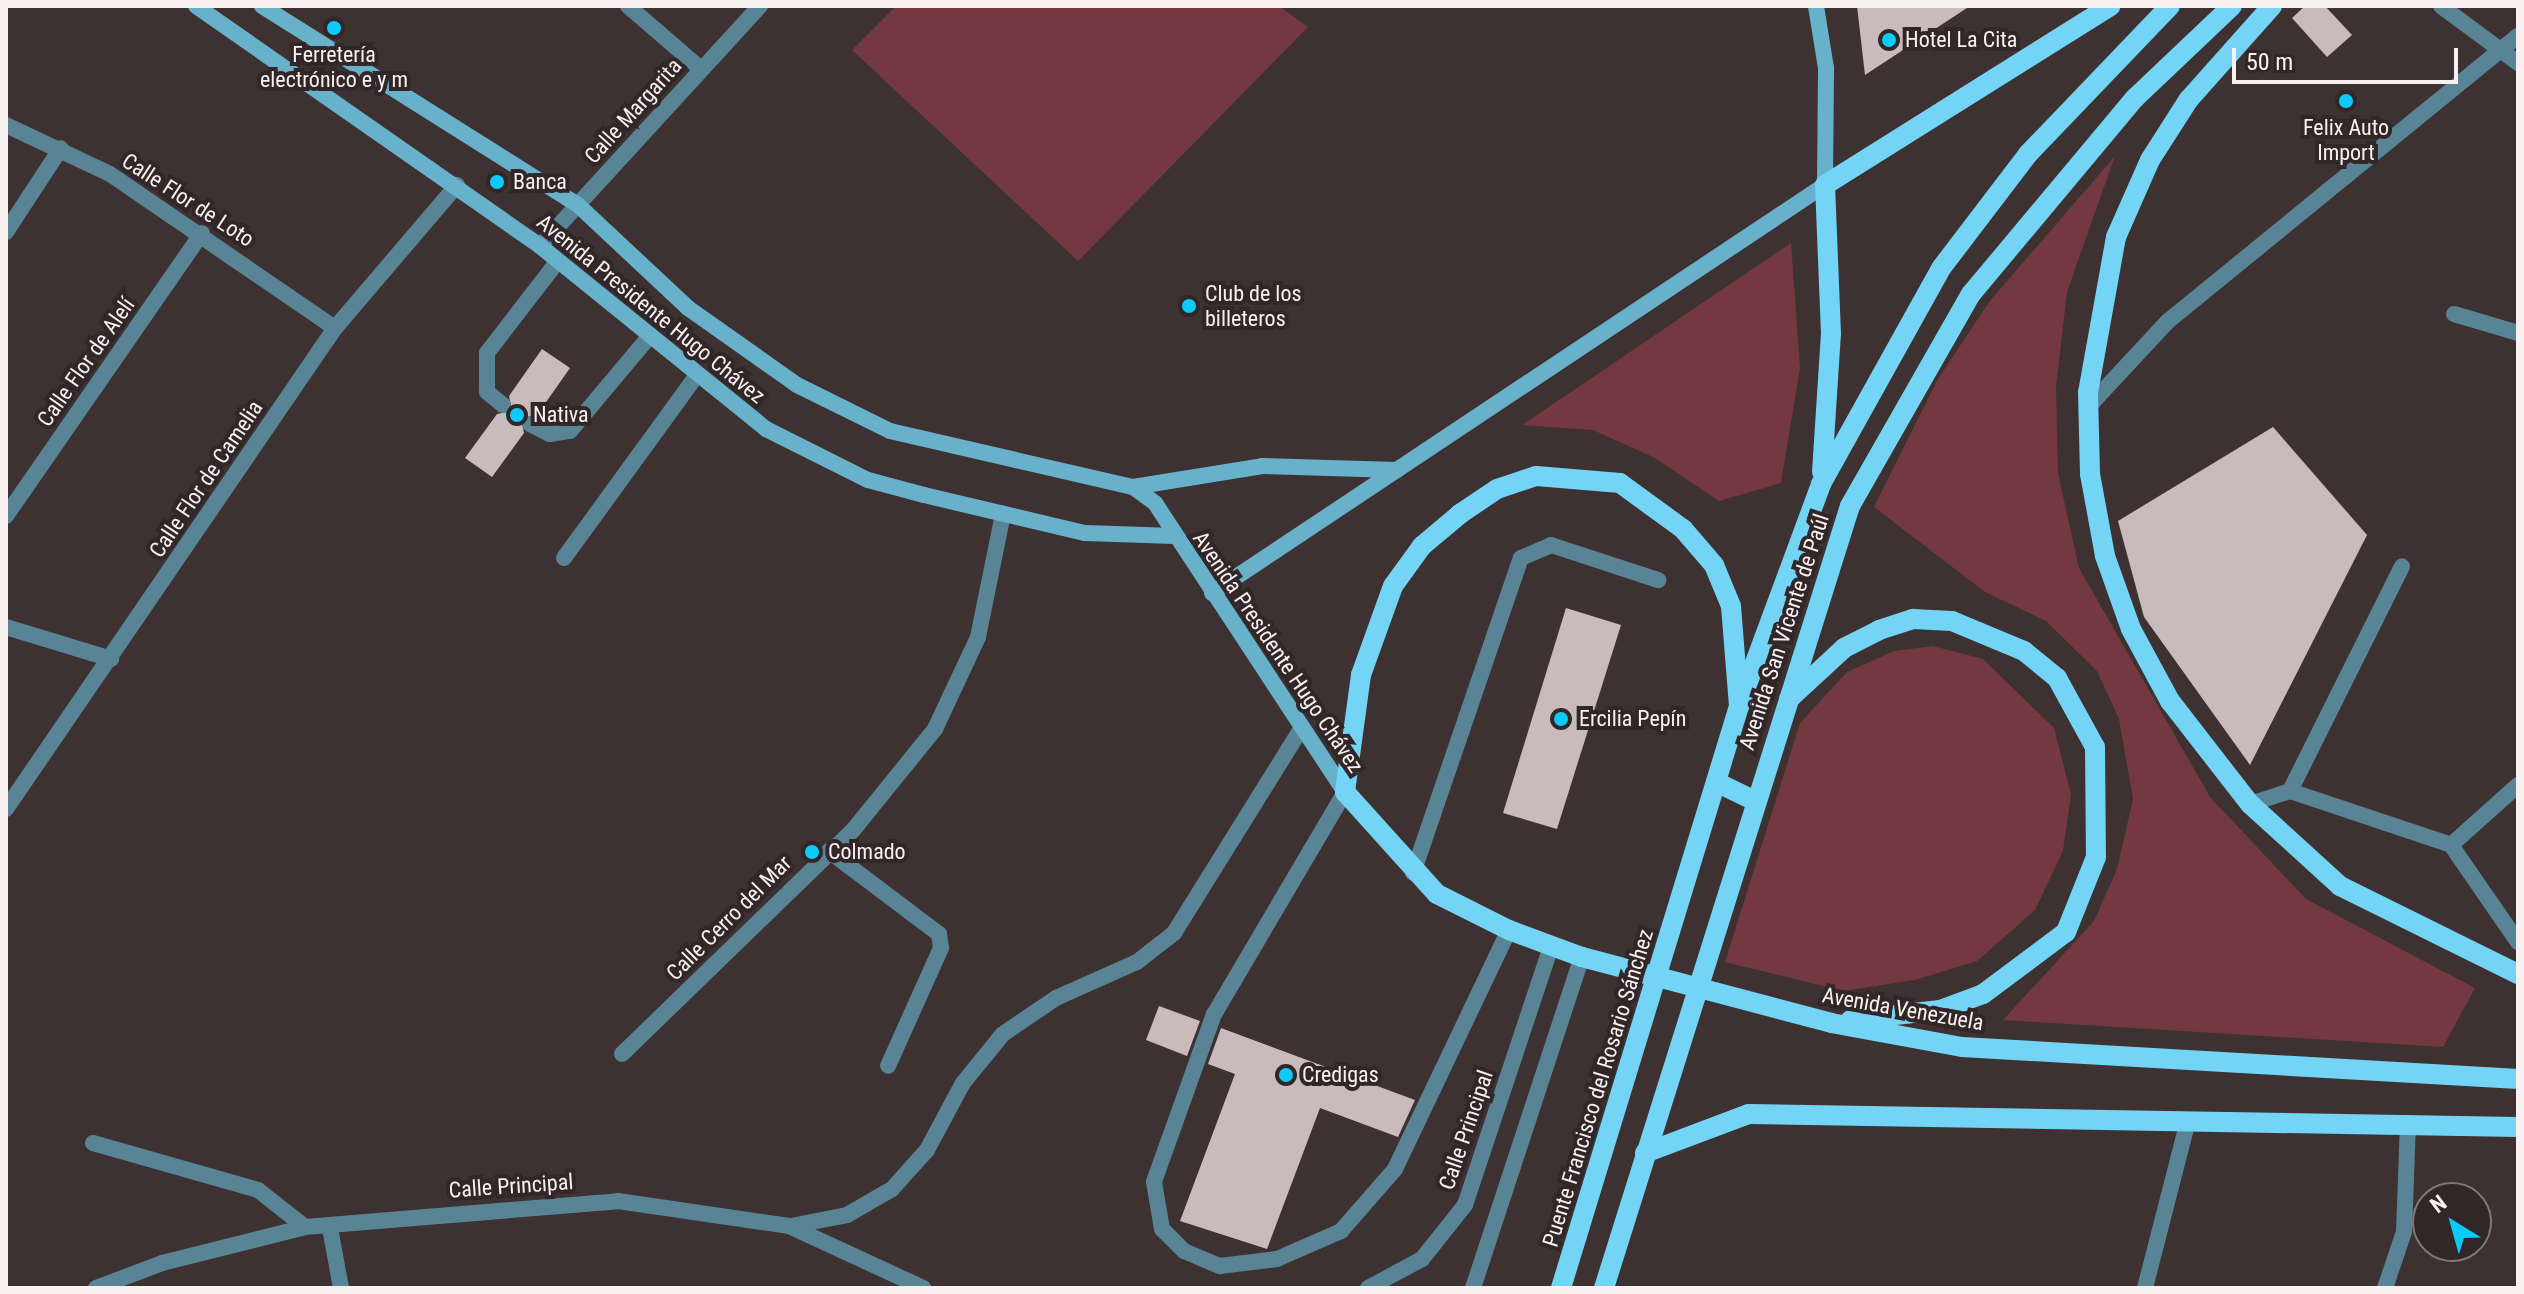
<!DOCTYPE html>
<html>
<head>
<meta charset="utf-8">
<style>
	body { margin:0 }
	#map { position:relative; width:2524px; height:1294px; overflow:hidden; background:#3d3132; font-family:"Roboto Condensed",sans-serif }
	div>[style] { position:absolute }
	.green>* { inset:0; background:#743940 }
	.building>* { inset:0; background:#c9bbbb }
	.lane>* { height:16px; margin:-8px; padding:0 8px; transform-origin:8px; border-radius:8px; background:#588495 }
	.street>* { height:16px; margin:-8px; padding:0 8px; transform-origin:8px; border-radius:8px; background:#588495 }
	.secondary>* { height:16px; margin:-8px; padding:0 8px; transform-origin:8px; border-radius:8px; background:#68b1cb }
	.primary>* { height:20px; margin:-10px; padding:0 10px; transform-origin:10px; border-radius:10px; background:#73d4f5 }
	.dots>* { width:22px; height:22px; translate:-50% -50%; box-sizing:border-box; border:4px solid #322728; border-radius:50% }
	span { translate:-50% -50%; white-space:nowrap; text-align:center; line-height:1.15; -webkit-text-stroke:8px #322728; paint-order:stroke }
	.poi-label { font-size:22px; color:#f8f0f1 }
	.left { translate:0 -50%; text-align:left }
	.street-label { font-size:22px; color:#f8f0f1 }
	.frame { position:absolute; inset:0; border:8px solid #f8f0f1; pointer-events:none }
	.north { position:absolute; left:2412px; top:1182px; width:80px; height:80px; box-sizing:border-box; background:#322728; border:2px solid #817778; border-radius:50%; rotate:323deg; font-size:22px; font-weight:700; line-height:32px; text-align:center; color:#f8f0f1 }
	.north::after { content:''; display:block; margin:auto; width:28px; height:36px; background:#0ecafa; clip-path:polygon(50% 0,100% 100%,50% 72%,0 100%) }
	.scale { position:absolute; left:2232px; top:48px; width:226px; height:36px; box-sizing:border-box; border:4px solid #f8f0f1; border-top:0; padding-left:10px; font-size:24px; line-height:28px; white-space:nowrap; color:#f8f0f1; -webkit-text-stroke:6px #322728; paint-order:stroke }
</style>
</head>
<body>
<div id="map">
	<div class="green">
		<div style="clip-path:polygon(896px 6px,1279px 6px,1308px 27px,1078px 261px,852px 50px)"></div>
		<div style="clip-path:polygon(2115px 156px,2067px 292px,2056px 387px,2058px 473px,2079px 568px,2210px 797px,2306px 899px,2475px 988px,2443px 1047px,2003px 1020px,2094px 921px,2117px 869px,2133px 799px,2119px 719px,2097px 671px,2046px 621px,1985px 592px,1874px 507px,1938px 379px,1989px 302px)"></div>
		<div style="clip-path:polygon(1791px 243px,1800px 369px,1781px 483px,1719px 501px,1655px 458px,1593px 430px,1522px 425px)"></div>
		<div style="clip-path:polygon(1933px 646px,1983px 659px,2054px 728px,2071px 794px,2063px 851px,2035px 910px,1977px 961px,1915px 980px,1843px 991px,1725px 962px,1800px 723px,1847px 672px,1894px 651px)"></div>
	</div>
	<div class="building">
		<div style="clip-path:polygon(1857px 6px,1970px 6px,1865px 75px)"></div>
		<div style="clip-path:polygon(2305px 6px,2325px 6px,2352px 35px,2327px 57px,2292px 18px)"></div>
		<div style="clip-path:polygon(542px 349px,570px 368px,537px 415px,521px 418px,524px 433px,492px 477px,465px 458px,497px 414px,512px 411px,509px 396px)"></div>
		<div style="clip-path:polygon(2273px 427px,2367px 535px,2250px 765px,2144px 617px,2118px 521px)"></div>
		<div style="clip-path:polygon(1566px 608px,1621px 625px,1557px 829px,1503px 813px)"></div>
		<div style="clip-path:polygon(1159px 1006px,1200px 1021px,1187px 1056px,1146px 1040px)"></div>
		<div style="clip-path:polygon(1221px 1028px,1415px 1100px,1398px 1137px,1320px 1108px,1267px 1249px,1180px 1221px,1235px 1074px,1208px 1064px)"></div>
	</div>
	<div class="lane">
		<div style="left:503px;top:405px;width:21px;rotate:-141deg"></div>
		<div style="left:487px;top:392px;width:39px;rotate:-90deg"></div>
		<div style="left:487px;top:353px;width:115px;rotate:-52.4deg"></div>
		<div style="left:530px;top:424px;width:22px;rotate:27deg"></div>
		<div style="left:550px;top:434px;width:20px;rotate:-9deg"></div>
		<div style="left:570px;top:431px;width:121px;rotate:-50deg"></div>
		<div style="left:564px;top:558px;width:223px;rotate:-54deg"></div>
		<div style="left:2290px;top:791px;width:251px;rotate:-63.5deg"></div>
		<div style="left:1345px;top:792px;width:258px;rotate:120.5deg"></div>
		<div style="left:1214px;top:1014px;width:178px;rotate:109.7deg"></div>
		<div style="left:1154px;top:1182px;width:48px;rotate:80.3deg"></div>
		<div style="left:1162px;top:1229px;width:31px;rotate:45deg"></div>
		<div style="left:1184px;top:1251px;width:39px;rotate:23deg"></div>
		<div style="left:1220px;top:1266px;width:57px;rotate:-7deg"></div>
		<div style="left:1277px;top:1259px;width:70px;rotate:-23.6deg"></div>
		<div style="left:1341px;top:1231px;width:82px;rotate:-48.9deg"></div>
		<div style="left:1395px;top:1169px;width:265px;rotate:-64.5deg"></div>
		<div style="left:1413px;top:873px;width:333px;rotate:-71.1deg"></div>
		<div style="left:1521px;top:558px;width:33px;rotate:-23deg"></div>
		<div style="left:1551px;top:545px;width:113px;rotate:18.1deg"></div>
	</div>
	<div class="street">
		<div style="left:628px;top:6px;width:96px;rotate:40.8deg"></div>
		<div style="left:2441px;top:6px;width:96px;rotate:36.5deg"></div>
		<div style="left:6px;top:125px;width:115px;rotate:25.2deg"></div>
		<div style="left:110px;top:174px;width:273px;rotate:34.4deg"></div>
		<div style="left:6px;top:232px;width:100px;rotate:-56.8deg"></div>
		<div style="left:540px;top:246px;width:326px;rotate:-47.5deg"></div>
		<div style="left:2454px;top:314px;width:67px;rotate:16.5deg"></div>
		<div style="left:2089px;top:406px;width:115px;rotate:-47.1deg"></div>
		<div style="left:2167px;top:322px;width:453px;rotate:-39.2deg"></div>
		<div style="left:6px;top:516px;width:344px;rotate:-55.3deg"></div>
		<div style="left:6px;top:627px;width:110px;rotate:16.9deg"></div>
		<div style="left:2250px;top:804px;width:42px;rotate:-18deg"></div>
		<div style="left:2290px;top:791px;width:170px;rotate:18.5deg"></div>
		<div style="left:2451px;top:845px;width:90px;rotate:-41.8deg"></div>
		<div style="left:6px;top:809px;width:583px;rotate:-55.63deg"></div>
		<div style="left:335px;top:328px;width:188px;rotate:-49.5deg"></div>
		<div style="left:2451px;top:845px;width:118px;rotate:55.4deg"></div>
		<div style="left:829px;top:851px;width:138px;rotate:37deg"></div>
		<div style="left:939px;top:934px;width:14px;rotate:82deg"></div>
		<div style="left:941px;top:948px;width:129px;rotate:114.2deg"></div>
		<div style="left:622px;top:1054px;width:323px;rotate:-44.1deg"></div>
		<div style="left:854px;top:829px;width:129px;rotate:-51deg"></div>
		<div style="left:935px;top:729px;width:102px;rotate:-64.9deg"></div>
		<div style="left:978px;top:637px;width:126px;rotate:-78.5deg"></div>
		<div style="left:93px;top:1143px;width:172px;rotate:15.9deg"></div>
		<div style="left:258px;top:1190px;width:60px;rotate:38.2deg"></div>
		<div style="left:791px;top:1226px;width:57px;rotate:-11.1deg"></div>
		<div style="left:847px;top:1215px;width:52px;rotate:-30deg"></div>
		<div style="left:892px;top:1189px;width:52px;rotate:-48.1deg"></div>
		<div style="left:927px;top:1150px;width:76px;rotate:-61.8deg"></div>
		<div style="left:963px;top:1083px;width:63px;rotate:-50.8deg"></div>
		<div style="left:1003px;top:1034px;width:64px;rotate:-34.2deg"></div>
		<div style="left:1056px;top:998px;width:89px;rotate:-24deg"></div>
		<div style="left:1137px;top:962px;width:47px;rotate:-38.1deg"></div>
		<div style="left:1174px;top:933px;width:240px;rotate:-58.1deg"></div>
		<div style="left:330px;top:1228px;width:61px;rotate:79.6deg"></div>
		<div style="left:96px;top:1288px;width:71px;rotate:-20.7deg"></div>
		<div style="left:162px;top:1263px;width:147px;rotate:-14.1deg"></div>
		<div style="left:305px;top:1227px;width:314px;rotate:-4.7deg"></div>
		<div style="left:618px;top:1201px;width:173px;rotate:8.3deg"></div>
		<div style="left:789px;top:1226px;width:148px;rotate:24.8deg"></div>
		<div style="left:1368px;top:1288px;width:61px;rotate:-28.2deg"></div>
		<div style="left:1422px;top:1259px;width:69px;rotate:-51.5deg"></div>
		<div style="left:1465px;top:1205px;width:272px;rotate:-71.6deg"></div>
		<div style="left:1473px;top:1288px;width:348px;rotate:-71.8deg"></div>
		<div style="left:2145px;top:1288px;width:172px;rotate:-75.6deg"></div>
		<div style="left:2385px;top:1288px;width:59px;rotate:-71.3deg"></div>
		<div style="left:2404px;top:1232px;width:109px;rotate:-87.9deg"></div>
	</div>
	<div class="secondary">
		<div style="left:196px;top:6px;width:419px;rotate:34.9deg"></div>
		<div style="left:540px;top:246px;width:291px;rotate:39deg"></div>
		<div style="left:766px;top:429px;width:114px;rotate:26.6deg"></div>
		<div style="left:868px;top:480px;width:58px;rotate:15deg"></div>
		<div style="left:924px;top:495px;width:165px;rotate:13.3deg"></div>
		<div style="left:1085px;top:533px;width:89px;rotate:1.9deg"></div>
		<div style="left:262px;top:6px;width:373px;rotate:32.2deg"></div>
		<div style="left:578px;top:205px;width:151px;rotate:43.1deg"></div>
		<div style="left:688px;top:308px;width:133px;rotate:35.2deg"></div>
		<div style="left:797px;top:385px;width:104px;rotate:26.3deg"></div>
		<div style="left:890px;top:431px;width:249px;rotate:13deg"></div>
		<div style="left:1133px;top:487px;width:27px;rotate:36deg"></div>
		<div style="left:1155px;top:503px;width:346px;rotate:56.7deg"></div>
		<div style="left:1133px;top:487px;width:131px;rotate:-9.2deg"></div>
		<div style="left:1262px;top:466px;width:135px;rotate:1.7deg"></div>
		<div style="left:1212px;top:593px;width:736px;rotate:-33.65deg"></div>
		<div style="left:1825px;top:185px;width:117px;rotate:-89.5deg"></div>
		<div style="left:1826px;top:68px;width:63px;rotate:-99.2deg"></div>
	</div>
	<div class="primary">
		<div style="left:2272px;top:6px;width:125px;rotate:131.7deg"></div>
		<div style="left:2189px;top:99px;width:72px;rotate:122.6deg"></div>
		<div style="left:2150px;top:160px;width:84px;rotate:113.8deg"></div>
		<div style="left:2116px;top:237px;width:158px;rotate:100.2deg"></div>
		<div style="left:2088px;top:392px;width:82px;rotate:88.6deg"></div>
		<div style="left:2090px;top:474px;width:83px;rotate:79.6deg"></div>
		<div style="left:2105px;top:556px;width:77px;rotate:70.4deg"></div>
		<div style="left:2131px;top:629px;width:82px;rotate:61.6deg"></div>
		<div style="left:2170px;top:701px;width:130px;rotate:52.2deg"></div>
		<div style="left:2250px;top:804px;width:122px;rotate:42.3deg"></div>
		<div style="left:2340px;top:886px;width:199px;rotate:26.3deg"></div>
		<div style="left:1822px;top:472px;width:138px;rotate:-86.3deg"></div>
		<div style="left:1831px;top:334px;width:149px;rotate:-92.3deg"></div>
		<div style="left:1825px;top:185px;width:337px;rotate:-32.1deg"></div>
		<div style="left:1789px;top:699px;width:75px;rotate:-42.8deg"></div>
		<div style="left:1844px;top:648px;width:39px;rotate:-27deg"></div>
		<div style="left:1879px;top:630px;width:36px;rotate:-18deg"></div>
		<div style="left:1913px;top:619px;width:39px;rotate:3deg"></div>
		<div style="left:1952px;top:621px;width:78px;rotate:22.6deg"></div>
		<div style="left:2024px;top:651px;width:43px;rotate:39.3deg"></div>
		<div style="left:2057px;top:678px;width:79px;rotate:61.2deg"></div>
		<div style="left:2095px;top:747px;width:110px;rotate:89.5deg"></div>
		<div style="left:2096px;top:857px;width:81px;rotate:111.8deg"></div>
		<div style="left:2066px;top:932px;width:104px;rotate:143.2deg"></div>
		<div style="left:1983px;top:994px;width:46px;rotate:159.6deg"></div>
		<div style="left:1940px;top:1010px;width:90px;rotate:173.6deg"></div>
		<div style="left:1739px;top:706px;width:100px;rotate:-94.6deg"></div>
		<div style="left:1731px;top:606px;width:44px;rotate:-112.5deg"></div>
		<div style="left:1714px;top:565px;width:48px;rotate:-130.7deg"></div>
		<div style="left:1683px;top:529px;width:78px;rotate:-143.9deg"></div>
		<div style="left:1620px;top:483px;width:84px;rotate:-175.2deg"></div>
		<div style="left:1536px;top:476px;width:41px;rotate:161.6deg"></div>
		<div style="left:1497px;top:489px;width:45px;rotate:146deg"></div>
		<div style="left:1460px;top:514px;width:50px;rotate:139.9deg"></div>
		<div style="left:1422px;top:546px;width:49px;rotate:125.9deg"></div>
		<div style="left:1393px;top:586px;width:95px;rotate:109.8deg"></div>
		<div style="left:1361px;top:675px;width:118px;rotate:97.8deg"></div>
		<div style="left:1345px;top:792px;width:137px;rotate:48deg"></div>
		<div style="left:1437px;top:894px;width:80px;rotate:26.6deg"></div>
		<div style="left:1509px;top:930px;width:78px;rotate:20.3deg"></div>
		<div style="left:1582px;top:957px;width:258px;rotate:14.8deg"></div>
		<div style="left:1831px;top:1023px;width:133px;rotate:10.4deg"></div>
		<div style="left:1962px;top:1047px;width:557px;rotate:3.29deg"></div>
		<div style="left:1716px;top:782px;width:43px;rotate:26deg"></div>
		<div style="left:1645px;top:1153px;width:111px;rotate:-20.6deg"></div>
		<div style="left:1749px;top:1114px;width:769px;rotate:0.97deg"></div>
		<div style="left:1561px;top:1288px;width:609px;rotate:-72.99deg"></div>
		<div style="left:1739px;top:706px;width:237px;rotate:-69.7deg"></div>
		<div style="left:1821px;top:484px;width:248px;rotate:-60.9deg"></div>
		<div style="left:1942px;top:267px;width:142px;rotate:-52.7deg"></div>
		<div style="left:2028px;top:154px;width:205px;rotate:-46.2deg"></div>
		<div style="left:1604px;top:1288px;width:820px;rotate:-72.54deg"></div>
		<div style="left:1850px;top:506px;width:244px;rotate:-60.3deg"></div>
		<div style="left:1971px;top:294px;width:254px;rotate:-50.1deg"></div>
		<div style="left:2134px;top:99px;width:135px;rotate:-43.5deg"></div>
	</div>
	<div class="dots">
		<div style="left:334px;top:28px;background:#0ecafa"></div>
		<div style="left:1889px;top:40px;background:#0ecafa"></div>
		<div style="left:2346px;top:101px;background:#0ecafa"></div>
		<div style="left:497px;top:182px;background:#0ecafa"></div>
		<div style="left:1189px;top:306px;background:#0ecafa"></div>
		<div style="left:517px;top:415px;background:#0ecafa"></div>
		<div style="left:1561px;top:719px;background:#0ecafa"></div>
		<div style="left:812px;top:852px;background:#0ecafa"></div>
		<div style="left:1286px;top:1075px;background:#0ecafa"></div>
	</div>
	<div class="poi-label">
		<span class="left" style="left:1905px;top:40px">Hotel La Cita</span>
		<span style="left:334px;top:67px">Ferretería<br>electrónico e y m</span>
		<span style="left:2346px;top:140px">Felix Auto<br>Import</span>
		<span class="left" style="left:513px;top:182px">Banca</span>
		<span class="left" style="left:1205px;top:306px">Club de los<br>billeteros</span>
		<span class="left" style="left:533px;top:415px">Nativa</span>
		<span class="left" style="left:1579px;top:719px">Ercilia Pepín</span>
		<span class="left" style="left:828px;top:852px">Colmado</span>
		<span class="left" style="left:1302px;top:1075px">Credigas</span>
	</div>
	<div class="street-label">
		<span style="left:633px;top:111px;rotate:-48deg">Calle Margarita</span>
		<span style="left:188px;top:200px;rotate:33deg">Calle Flor de Loto</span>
		<span style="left:651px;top:309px;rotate:39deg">Avenida Presidente Hugo Chávez</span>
		<span style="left:86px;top:362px;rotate:-55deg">Calle Flor de Alelí</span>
		<span style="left:206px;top:479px;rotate:-56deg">Calle Flor de Camelia</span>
		<span style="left:1784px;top:632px;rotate:-72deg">Avenida San Vicente de Paúl</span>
		<span style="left:1278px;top:652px;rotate:56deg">Avenida Presidente Hugo Chávez</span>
		<span style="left:729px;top:918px;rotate:-45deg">Calle Cerro del Mar</span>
		<span style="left:1903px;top:1009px;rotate:10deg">Avenida Venezuela</span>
		<span style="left:1598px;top:1088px;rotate:-73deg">Puente Francisco del Rosario Sánchez</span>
		<span style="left:1466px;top:1130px;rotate:-71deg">Calle Principal</span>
		<span style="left:511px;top:1186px;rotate:-4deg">Calle Principal</span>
	</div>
	<div class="frame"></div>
	<div class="north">N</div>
	<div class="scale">50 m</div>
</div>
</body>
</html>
